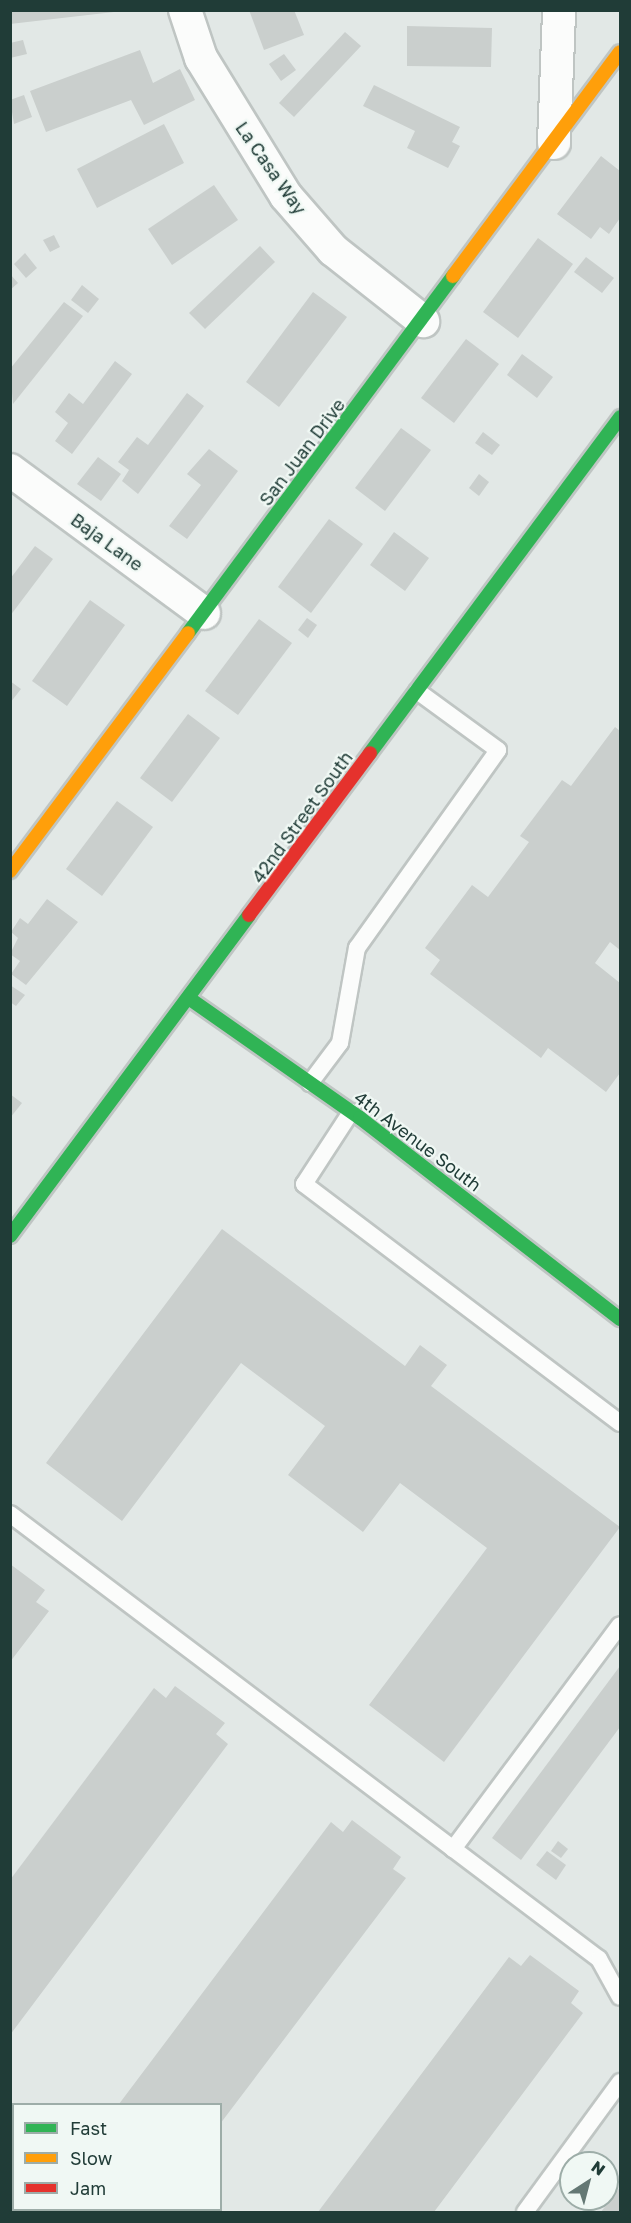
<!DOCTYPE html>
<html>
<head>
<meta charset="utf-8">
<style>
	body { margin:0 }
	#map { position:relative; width:631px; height:2223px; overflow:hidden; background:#e2e8e6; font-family:"Golos Text",sans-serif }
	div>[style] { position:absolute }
	.building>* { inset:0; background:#cacfcd }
	.roads { filter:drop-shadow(2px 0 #bfc5c3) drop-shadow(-2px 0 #bfc5c3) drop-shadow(0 2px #bfc5c3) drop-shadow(0 -2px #bfc5c3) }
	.lane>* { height:16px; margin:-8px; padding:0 8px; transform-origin:8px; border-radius:8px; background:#fbfcfb }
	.street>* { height:32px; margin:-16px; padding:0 16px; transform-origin:16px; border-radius:16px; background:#fbfcfb }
	.fast>* { height:14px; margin:-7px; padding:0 7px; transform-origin:7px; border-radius:7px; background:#30b455 }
	.slow>* { height:14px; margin:-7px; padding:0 7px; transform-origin:7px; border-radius:7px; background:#ff9f0a }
	.jam>* { height:14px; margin:-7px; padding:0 7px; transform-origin:7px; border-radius:7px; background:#e5322d }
	span { translate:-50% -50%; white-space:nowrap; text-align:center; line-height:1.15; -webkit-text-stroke:4.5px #f0f8f4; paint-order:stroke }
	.street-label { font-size:18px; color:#203c37 }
	.frame { position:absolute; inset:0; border:12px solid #203c37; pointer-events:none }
	.legend { position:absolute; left:12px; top:2103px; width:210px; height:108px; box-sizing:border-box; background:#f0f8f4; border:2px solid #9dada8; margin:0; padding:8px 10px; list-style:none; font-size:18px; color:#203c37 }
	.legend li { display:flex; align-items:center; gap:12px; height:30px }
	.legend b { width:30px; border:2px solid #9dada8 }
	.north { position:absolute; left:559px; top:2151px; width:60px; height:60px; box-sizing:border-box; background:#f0f8f4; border:2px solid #9dada8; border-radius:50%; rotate:36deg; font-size:16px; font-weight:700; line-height:24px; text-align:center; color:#203c37 }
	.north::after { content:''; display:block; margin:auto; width:21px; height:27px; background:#647874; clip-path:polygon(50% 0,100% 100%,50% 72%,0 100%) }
</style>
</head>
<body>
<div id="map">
	<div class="building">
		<div style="clip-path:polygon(10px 10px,114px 10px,114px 12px,10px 24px)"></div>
		<div style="clip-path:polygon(249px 10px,294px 10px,304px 35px,264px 50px)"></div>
		<div style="clip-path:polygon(407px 26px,492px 28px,491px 67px,407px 66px)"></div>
		<div style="clip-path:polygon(345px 32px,361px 46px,294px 117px,279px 103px)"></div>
		<div style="clip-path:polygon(23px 40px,27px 54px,10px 58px,10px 43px)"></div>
		<div style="clip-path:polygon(140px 50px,153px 83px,180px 69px,195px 100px,144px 125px,131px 100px,46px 132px,30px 91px)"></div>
		<div style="clip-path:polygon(284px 54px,296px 70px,281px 81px,269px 64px)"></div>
		<div style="clip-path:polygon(374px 85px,460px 127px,452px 142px,460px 146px,448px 168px,407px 148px,415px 131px,363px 106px)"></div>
		<div style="clip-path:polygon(24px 95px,32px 117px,14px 124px,10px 100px)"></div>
		<div style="clip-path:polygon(164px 124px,184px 163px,97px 208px,77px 169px)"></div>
		<div style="clip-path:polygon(601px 156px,620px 171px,620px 218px,609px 234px,600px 227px,591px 239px,557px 214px)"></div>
		<div style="clip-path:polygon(214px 185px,238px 220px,172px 265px,148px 229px)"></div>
		<div style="clip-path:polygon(54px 235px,60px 247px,50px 252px,43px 240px)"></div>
		<div style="clip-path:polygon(538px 238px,573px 264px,518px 338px,483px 312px)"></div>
		<div style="clip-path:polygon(260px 246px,275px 262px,205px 329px,189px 313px)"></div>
		<div style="clip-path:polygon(25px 253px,37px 268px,26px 278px,14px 264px)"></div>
		<div style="clip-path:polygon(586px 257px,614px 278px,602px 293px,574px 272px)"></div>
		<div style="clip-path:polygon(10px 274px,18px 283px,10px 290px)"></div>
		<div style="clip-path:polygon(82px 285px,99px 299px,88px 313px,71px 300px)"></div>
		<div style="clip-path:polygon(313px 292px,347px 317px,279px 407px,246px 382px)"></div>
		<div style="clip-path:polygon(64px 302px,83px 316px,13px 404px,10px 369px)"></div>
		<div style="clip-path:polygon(466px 339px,499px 364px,454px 423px,421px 398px)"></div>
		<div style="clip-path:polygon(522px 354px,553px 377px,537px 398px,507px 375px)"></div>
		<div style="clip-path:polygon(115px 361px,132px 374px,72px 454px,55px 441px,68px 423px,55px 412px,69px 393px,83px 404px)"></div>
		<div style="clip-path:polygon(187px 393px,204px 406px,138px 494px,122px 481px,129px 470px,118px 462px,137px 437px,148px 445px)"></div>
		<div style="clip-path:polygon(401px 428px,431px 450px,385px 511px,355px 488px)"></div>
		<div style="clip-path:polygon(483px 432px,500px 445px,492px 455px,475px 443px)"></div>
		<div style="clip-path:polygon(209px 449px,238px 471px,187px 539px,169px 526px,201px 485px,187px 474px)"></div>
		<div style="clip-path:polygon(98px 457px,121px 474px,101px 501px,77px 484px)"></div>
		<div style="clip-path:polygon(479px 474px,489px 482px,479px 496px,469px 488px)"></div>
		<div style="clip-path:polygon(329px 519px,363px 544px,311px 613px,278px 587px)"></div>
		<div style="clip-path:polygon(394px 532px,429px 558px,405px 591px,370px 565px)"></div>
		<div style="clip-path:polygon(35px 546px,53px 559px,10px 616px,10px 579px)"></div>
		<div style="clip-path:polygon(90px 600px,125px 625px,67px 706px,32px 681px)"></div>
		<div style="clip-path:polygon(307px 618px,317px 625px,308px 638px,298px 630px)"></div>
		<div style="clip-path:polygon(259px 619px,292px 643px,238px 715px,205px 691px)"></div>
		<div style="clip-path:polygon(10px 681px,21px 689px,10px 703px)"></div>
		<div style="clip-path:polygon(188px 714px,220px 738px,172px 802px,140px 778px)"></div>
		<div style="clip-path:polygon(615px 727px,620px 731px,620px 950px,610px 942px,595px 963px,620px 983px,620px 1073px,606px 1092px,548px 1048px,541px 1058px,430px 974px,440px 960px,425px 948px,472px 885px,488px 897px,529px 842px,520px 836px,562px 780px,571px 786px)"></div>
		<div style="clip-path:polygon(117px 801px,153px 827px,102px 896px,66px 869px)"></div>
		<div style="clip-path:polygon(47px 899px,78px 922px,26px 985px,11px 974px,20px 961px,10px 954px,18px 938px,11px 932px,20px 918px,28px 924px)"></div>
		<div style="clip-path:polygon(10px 985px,25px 995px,16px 1006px,10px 1002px)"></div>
		<div style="clip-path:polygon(10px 1094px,22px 1103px,10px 1118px)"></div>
		<div style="clip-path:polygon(222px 1229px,405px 1366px,420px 1345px,447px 1365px,431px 1386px,620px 1527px,444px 1762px,369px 1705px,487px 1548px,400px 1483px,363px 1532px,288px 1475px,325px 1426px,241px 1363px,122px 1521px,46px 1463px)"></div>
		<div style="clip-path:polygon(10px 1564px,45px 1590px,36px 1602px,49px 1611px,10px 1662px)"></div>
		<div style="clip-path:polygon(620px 1666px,620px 1727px,521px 1860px,492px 1838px)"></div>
		<div style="clip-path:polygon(175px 1686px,225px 1723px,216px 1734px,228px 1744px,10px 2035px,10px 1880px,154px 1688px,166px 1698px)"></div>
		<div style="clip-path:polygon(352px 1820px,401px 1857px,393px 1869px,406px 1878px,220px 2124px,220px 2104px,119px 2104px,331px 1822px,343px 1832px)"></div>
		<div style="clip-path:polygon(558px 1841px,568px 1849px,561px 1858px,551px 1851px)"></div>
		<div style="clip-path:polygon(547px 1851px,566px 1865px,556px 1880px,536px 1865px)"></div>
		<div style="clip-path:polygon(530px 1955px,579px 1991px,571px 2003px,583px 2013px,434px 2212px,318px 2212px,509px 1957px,521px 1966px)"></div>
		<div style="clip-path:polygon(10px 2142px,14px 2210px,157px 2210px,10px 2212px)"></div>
		<div style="clip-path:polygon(620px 2187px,620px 2212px,601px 2212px)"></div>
	</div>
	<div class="roads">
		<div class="lane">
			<div style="left:310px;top:1083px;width:50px;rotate:-53.1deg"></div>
			<div style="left:340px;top:1043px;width:97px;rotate:-79.9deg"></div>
			<div style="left:357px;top:948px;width:243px;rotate:-54.5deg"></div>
			<div style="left:498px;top:750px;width:100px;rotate:-143.9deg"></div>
			<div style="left:351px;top:1112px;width:86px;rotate:123.1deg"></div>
			<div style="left:304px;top:1184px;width:396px;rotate:37.1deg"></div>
			<div style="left:10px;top:1514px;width:738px;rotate:37.07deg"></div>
			<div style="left:599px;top:1959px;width:43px;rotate:61.1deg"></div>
			<div style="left:453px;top:1849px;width:279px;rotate:-53.3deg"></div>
			<div style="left:525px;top:2212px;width:161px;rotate:-53.8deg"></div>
		</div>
		<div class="street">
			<div style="left:185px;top:10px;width:51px;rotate:71.6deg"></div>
			<div style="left:201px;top:58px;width:162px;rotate:58.4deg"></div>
			<div style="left:286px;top:196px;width:72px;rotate:49deg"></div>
			<div style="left:333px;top:250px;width:115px;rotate:38.3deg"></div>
			<div style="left:554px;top:143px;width:133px;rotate:-87.8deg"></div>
			<div style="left:10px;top:470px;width:241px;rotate:36.4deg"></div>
		</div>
		<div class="fast">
			<div style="left:188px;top:633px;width:445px;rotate:-53.4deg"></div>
			<div style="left:370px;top:753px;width:419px;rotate:-53.3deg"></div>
			<div style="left:190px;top:999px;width:208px;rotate:35deg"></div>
			<div style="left:360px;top:1118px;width:329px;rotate:37.7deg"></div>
			<div style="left:10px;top:1236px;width:400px;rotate:-53.3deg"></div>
		</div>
		<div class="slow">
			<div style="left:453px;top:276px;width:279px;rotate:-53.3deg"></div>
			<div style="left:10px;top:871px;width:297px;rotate:-53.2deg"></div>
		</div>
		<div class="jam">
			<div style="left:249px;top:915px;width:202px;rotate:-53.2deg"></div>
		</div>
	</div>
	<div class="street-label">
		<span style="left:271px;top:168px;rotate:55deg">La Casa Way</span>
		<span style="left:302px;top:452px;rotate:-53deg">San Juan Drive</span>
		<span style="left:107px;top:542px;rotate:36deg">Baja Lane</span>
		<span style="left:302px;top:817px;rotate:-54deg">42nd Street South</span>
		<span style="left:418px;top:1141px;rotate:37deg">4th Avenue South</span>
	</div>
	<div class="frame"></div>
	<ul class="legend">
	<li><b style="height:8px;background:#30b455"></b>Fast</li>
	<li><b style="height:8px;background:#ff9f0a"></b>Slow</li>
	<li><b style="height:8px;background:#e5322d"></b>Jam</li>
	</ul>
	<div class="north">N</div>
</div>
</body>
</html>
